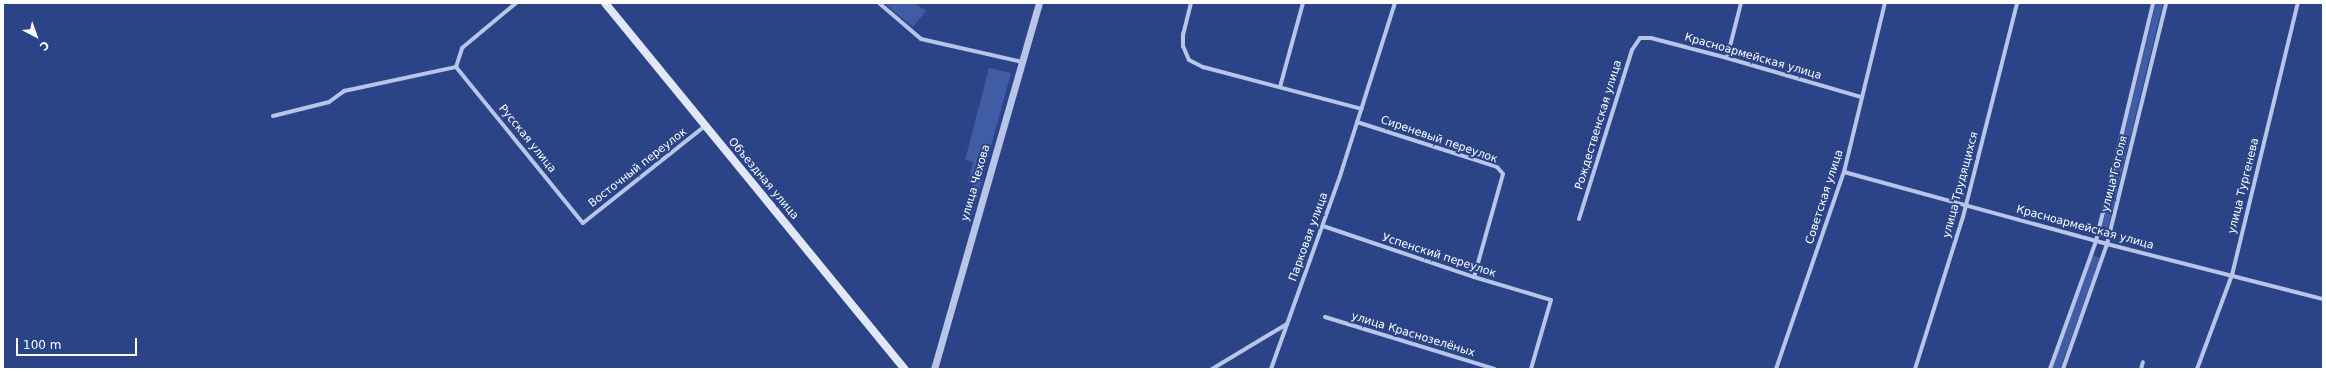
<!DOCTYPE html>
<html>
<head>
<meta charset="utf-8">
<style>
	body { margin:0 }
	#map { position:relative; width:2326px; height:372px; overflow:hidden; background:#2b4488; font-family:"DejaVu Sans",sans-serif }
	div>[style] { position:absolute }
	.green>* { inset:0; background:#405ca4 }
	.minor>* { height:4px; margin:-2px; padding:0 2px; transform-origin:2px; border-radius:2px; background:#b8c5e8 }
	.tertiary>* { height:7px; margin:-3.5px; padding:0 3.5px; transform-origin:3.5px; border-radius:3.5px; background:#b8c5e8 }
	.secondary>* { height:8px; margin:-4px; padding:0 4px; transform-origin:4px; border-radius:4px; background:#e1e7f7 }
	span { translate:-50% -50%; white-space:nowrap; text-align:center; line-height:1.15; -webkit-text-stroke:4px #2b4488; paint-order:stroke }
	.street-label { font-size:11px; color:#fff }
	.frame { position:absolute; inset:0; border:4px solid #fff; pointer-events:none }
	.north { position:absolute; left:16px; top:16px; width:40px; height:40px; -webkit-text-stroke:3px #2b4488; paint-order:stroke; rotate:139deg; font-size:11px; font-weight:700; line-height:16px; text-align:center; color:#fff }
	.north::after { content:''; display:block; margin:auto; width:14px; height:18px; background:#fff; clip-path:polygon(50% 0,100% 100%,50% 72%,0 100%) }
	.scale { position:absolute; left:16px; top:338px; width:121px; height:18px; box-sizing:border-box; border:2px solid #fff; border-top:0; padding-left:5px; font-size:12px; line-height:14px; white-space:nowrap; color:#fff; -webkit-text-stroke:3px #2b4488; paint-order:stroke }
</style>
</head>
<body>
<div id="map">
	<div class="green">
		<div style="clip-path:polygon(884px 3px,915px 3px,926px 11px,913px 27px)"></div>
		<div style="clip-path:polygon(2156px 3px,2163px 3px,2108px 228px,2101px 226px)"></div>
		<div style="clip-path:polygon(989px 68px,1011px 73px,972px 216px,965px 214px,973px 184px,968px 182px,973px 162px,965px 160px)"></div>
		<div style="clip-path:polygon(2093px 255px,2100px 258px,2060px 369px,2052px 369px)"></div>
	</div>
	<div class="minor">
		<div style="left:879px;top:3px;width:55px;rotate:40.6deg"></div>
		<div style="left:921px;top:39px;width:104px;rotate:12.8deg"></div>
		<div style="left:1191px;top:3px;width:32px;rotate:104deg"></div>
		<div style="left:1183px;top:34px;width:12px;rotate:90deg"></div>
		<div style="left:1183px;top:46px;width:15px;rotate:67deg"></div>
		<div style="left:1189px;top:60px;width:16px;rotate:27deg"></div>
		<div style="left:1203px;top:67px;width:164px;rotate:14.8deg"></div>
		<div style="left:1727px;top:58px;width:57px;rotate:-75.7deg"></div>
		<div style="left:456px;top:67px;width:201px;rotate:50.9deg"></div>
		<div style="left:583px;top:223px;width:156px;rotate:-38.5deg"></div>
		<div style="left:1280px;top:87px;width:87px;rotate:-74.7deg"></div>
		<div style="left:273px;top:116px;width:58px;rotate:-14deg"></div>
		<div style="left:329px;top:102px;width:19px;rotate:-36deg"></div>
		<div style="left:344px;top:91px;width:115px;rotate:-12.1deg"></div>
		<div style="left:456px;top:67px;width:20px;rotate:-72deg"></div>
		<div style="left:462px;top:48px;width:70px;rotate:-39.8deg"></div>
		<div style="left:1357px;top:122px;width:147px;rotate:17.8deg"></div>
		<div style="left:1497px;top:167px;width:9px;rotate:49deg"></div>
		<div style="left:1503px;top:174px;width:107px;rotate:105.7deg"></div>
		<div style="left:1844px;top:172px;width:273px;rotate:15.3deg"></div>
		<div style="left:2107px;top:244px;width:223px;rotate:14.3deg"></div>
		<div style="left:1579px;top:219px;width:177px;rotate:-72.6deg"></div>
		<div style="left:1632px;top:50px;width:14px;rotate:-56deg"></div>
		<div style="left:1640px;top:38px;width:11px"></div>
		<div style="left:1651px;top:38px;width:79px;rotate:14.7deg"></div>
		<div style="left:1727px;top:58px;width:140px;rotate:16.2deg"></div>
		<div style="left:1323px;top:226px;width:159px;rotate:18.7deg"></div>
		<div style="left:1474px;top:277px;width:80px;rotate:16.6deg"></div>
		<div style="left:1551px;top:300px;width:72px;rotate:106.2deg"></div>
		<div style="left:1325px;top:317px;width:178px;rotate:17deg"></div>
		<div style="left:1212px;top:369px;width:87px;rotate:-31deg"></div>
		<div style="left:1271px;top:369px;width:208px;rotate:-70.3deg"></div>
		<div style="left:1341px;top:173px;width:178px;rotate:-72.4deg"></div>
		<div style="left:1776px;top:369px;width:208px;rotate:-71deg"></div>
		<div style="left:1844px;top:172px;width:174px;rotate:-76.4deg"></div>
		<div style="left:1915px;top:369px;width:159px;rotate:-72.5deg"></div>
		<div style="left:1963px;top:217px;width:221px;rotate:-75.8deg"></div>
		<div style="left:2050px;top:369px;width:136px;rotate:-70.2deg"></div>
		<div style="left:2096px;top:241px;width:245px;rotate:-76.5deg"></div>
		<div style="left:2063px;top:369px;width:133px;rotate:-70.6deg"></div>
		<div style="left:2107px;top:244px;width:248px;rotate:-76.2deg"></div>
		<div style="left:2141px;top:369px;width:7px;rotate:-74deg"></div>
		<div style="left:2197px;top:369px;width:100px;rotate:-69.6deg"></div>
		<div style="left:2232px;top:275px;width:280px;rotate:-76.4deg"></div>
	</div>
	<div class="tertiary">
		<div style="left:934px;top:369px;width:381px;rotate:-74deg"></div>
	</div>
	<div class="secondary">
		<div style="left:605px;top:3px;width:473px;rotate:50.7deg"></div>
	</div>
	<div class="street-label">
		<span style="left:1753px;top:57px;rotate:16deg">Красноармейская улица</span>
		<span style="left:1599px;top:125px;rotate:-73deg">Рождественская улица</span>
		<span style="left:527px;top:139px;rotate:51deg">Русская улица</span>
		<span style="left:1439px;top:140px;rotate:19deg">Сиреневый переулок</span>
		<span style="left:638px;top:168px;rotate:-38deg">Восточный переулок</span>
		<span style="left:2115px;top:174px;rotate:-76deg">улица Гоголя</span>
		<span style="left:763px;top:179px;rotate:50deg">Объездная улица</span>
		<span style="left:976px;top:183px;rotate:-74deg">улица Чехова</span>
		<span style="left:1961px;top:185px;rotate:-75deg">улица Трудящихся</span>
		<span style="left:2244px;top:186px;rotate:-76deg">улица Тургенева</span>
		<span style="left:1825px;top:197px;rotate:-72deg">Советская улица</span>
		<span style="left:2085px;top:228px;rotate:15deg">Красноармейская улица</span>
		<span style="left:1309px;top:237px;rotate:-70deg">Парковая улица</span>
		<span style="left:1439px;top:256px;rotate:18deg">Успенский переулок</span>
		<span style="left:1413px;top:335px;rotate:17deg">улица Краснозелёных</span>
	</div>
	<div class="frame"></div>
	<div class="north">С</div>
	<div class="scale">100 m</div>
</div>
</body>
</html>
